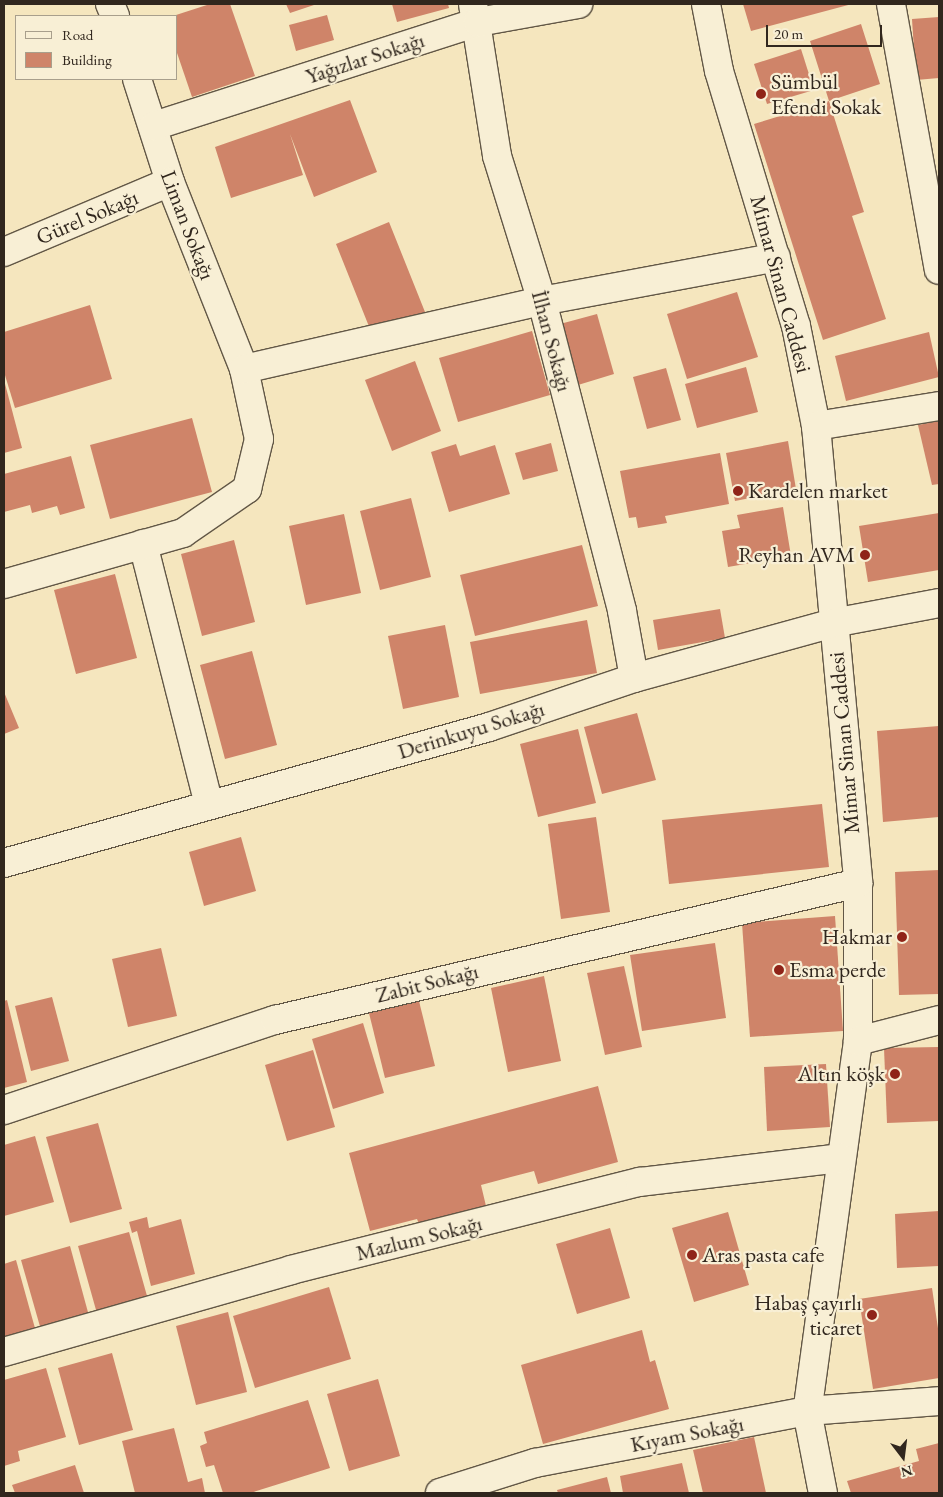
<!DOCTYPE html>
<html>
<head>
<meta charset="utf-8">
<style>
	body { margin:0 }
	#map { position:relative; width:943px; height:1497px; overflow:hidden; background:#f5e6be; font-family:"EB Garamond",serif }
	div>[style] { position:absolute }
	.building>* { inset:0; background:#cf8469 }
	.roads { filter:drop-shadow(1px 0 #625746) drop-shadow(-1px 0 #625746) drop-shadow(0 1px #625746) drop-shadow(0 -1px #625746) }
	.minor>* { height:28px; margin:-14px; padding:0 14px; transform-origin:14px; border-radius:14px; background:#f8efd5 }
	.dots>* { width:14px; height:14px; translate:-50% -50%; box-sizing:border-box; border:2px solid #f8efd5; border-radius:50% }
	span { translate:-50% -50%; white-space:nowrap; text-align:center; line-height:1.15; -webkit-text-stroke:4.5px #f8efd5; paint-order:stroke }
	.street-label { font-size:22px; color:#31271e }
	.poi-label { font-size:22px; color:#31271e }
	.left { translate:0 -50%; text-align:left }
	.right { translate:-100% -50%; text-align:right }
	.frame { position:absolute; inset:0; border:5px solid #31271e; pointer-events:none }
	.legend { position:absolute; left:15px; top:15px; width:162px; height:65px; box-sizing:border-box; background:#f8efd5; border:1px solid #a89f8c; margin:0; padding:6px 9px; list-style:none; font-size:15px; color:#31271e }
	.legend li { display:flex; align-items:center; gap:10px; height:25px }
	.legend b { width:25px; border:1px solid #a89f8c }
	.north { position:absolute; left:878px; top:1432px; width:50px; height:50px; -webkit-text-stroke:4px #f8efd5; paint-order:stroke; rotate:165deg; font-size:14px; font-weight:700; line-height:20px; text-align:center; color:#31271e }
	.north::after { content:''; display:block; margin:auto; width:18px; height:22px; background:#31271e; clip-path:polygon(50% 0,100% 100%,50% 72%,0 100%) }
	.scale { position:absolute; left:766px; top:25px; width:116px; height:22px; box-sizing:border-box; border:2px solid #31271e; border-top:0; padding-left:6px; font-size:15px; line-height:18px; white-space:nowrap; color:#31271e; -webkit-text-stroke:4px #f8efd5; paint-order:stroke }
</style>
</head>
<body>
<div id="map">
	<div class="building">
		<div style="clip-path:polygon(210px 4px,230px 4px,255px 76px,192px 97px,176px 50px,176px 15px)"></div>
		<div style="clip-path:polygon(286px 4px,317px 4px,290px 13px)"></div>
		<div style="clip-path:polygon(392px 4px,448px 4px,449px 8px,397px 22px)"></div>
		<div style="clip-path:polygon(743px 4px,852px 4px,751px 31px)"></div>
		<div style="clip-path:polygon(327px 15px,334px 40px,296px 51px,289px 25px)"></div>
		<div style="clip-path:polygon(939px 17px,939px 78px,916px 80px,912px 19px)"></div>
		<div style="clip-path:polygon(861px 24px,880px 84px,829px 101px,864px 212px,852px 216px,886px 319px,823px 340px,754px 124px,829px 101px,810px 41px)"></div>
		<div style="clip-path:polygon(801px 49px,814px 90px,767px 104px,754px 64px)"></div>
		<div style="clip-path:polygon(350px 100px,377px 172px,314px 197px,290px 134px,303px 175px,231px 198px,215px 147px)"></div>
		<div style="clip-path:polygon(389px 222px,425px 312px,372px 334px,336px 244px)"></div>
		<div style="clip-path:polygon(737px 292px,758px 357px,687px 379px,667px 314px)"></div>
		<div style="clip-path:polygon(90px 305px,112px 379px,15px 408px,4px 372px,4px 332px)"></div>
		<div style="clip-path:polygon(597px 314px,614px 374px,578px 385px,560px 324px)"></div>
		<div style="clip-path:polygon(532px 331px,550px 395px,458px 422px,439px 358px)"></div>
		<div style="clip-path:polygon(929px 332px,939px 377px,846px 401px,835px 356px)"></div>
		<div style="clip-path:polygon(415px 361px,441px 431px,392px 451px,365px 380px)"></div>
		<div style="clip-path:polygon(746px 367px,758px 412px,697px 428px,685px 384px)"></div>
		<div style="clip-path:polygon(666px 368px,681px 420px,647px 429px,633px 377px)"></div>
		<div style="clip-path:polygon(4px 380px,22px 448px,4px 453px)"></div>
		<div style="clip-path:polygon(192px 418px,212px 492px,110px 519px,90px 445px)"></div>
		<div style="clip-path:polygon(939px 421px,939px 484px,932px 485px,918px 425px)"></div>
		<div style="clip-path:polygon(788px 441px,796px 489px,735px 501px,726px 453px)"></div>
		<div style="clip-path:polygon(551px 443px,558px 471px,523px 480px,515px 453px)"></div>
		<div style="clip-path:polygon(456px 444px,460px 456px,495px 445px,510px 494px,449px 512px,431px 452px)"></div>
		<div style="clip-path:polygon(720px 453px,729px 504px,665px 516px,667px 523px,638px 528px,636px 517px,629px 518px,620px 471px)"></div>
		<div style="clip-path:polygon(71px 456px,85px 508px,60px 515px,57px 506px,32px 513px,30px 505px,4px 512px,4px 474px)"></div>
		<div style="clip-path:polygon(411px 498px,431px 577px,380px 590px,360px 511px)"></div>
		<div style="clip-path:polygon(783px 507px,791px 556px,728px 567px,722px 531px,740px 528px,737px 515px)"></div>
		<div style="clip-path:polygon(939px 513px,939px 570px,868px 582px,859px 526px)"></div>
		<div style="clip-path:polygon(344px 514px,361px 593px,306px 605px,289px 526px)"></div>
		<div style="clip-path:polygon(234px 540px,255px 622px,202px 636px,181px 554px)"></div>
		<div style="clip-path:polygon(582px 545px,598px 606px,475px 636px,460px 575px)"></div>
		<div style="clip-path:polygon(115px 574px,137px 658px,76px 674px,54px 590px)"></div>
		<div style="clip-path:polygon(720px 609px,725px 638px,658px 650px,653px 620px)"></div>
		<div style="clip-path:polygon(587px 620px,597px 673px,480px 694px,470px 642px)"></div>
		<div style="clip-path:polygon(445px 625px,459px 697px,403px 709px,388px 636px)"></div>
		<div style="clip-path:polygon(252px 651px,277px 745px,225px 759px,200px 665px)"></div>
		<div style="clip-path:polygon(4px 692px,19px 728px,4px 734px)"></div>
		<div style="clip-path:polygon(637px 713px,656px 780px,602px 794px,584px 727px)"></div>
		<div style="clip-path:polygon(939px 726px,939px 817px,883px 822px,877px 731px)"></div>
		<div style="clip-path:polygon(578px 729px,596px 803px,538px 817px,520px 744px)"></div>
		<div style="clip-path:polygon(822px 804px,829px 867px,669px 884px,662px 820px)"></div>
		<div style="clip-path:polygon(596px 817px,610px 912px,561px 919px,548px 824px)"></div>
		<div style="clip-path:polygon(241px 837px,256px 891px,204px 906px,189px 852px)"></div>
		<div style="clip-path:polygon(939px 870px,939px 994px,899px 995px,895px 872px)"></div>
		<div style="clip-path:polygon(835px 916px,843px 1031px,750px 1037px,742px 923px)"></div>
		<div style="clip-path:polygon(715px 943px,726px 1018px,642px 1031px,630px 955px)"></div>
		<div style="clip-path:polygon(161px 948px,177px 1016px,128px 1027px,112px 959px)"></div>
		<div style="clip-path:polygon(624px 966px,642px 1047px,605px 1055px,587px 973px)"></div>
		<div style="clip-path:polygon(544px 976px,561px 1061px,508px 1072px,491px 988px)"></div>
		<div style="clip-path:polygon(52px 997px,69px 1061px,31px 1071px,15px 1006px)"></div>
		<div style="clip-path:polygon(418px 997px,435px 1066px,385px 1078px,368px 1009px)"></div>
		<div style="clip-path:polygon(7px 1000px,27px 1082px,4px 1088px,4px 1001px)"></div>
		<div style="clip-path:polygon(363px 1023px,384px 1093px,333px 1109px,312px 1039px)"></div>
		<div style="clip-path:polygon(939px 1047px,939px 1121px,887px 1123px,884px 1048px)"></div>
		<div style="clip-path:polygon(313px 1050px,335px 1127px,287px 1141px,265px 1065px)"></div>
		<div style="clip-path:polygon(826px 1064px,830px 1127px,767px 1131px,764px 1067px)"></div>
		<div style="clip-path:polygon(598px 1086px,618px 1162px,538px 1184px,534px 1171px,481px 1185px,486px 1206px,419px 1224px,417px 1219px,370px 1231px,349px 1153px)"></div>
		<div style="clip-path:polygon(98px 1123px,122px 1209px,70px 1223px,46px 1137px)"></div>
		<div style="clip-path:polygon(35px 1136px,54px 1202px,4px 1216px,4px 1145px)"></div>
		<div style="clip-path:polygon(939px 1211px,939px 1266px,897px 1268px,895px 1214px)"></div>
		<div style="clip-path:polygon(728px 1212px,749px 1285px,694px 1302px,672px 1228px)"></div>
		<div style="clip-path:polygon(147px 1217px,149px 1228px,181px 1219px,195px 1274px,151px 1286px,137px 1231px,132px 1233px,129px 1222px)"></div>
		<div style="clip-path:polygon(610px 1228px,630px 1298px,577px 1314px,556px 1244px)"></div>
		<div style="clip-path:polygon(129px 1232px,149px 1303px,98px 1317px,78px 1246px)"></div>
		<div style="clip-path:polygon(70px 1246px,89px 1316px,41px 1330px,21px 1260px)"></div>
		<div style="clip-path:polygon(16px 1260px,38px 1339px,4px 1349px,4px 1264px)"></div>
		<div style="clip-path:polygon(329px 1287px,351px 1359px,255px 1388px,233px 1316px)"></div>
		<div style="clip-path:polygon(932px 1288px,939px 1335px,939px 1378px,873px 1389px,859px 1299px)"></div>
		<div style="clip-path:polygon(228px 1312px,247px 1392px,196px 1405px,176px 1326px)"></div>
		<div style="clip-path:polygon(642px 1330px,650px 1362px,655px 1360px,669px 1409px,543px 1444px,521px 1365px)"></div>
		<div style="clip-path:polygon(112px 1353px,133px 1430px,79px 1445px,58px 1368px)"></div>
		<div style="clip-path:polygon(46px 1368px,66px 1437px,18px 1451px,20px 1461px,4px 1466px,4px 1380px)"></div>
		<div style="clip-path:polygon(378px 1379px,400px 1456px,349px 1471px,327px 1394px)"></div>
		<div style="clip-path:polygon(308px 1400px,330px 1468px,250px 1493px,223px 1493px,214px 1465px,206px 1467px,200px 1446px,207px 1443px,204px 1432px)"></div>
		<div style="clip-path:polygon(174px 1428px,188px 1482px,202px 1478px,205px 1493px,135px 1493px,122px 1441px)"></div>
		<div style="clip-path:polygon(754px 1437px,766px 1493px,703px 1493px,693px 1450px)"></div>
		<div style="clip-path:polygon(939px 1443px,939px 1493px,851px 1493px,847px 1481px,919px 1461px,916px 1449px)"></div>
		<div style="clip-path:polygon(682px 1463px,689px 1493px,623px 1493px,620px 1476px)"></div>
		<div style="clip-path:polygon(75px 1465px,84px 1493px,15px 1493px,12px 1485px)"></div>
		<div style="clip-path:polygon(607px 1477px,611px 1493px,558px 1493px,557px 1490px)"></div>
	</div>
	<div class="roads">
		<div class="minor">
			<div style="left:110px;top:4px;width:13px;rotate:67deg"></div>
			<div style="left:473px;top:4px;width:154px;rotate:81deg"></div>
			<div style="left:497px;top:156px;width:152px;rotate:72.8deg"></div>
			<div style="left:542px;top:301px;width:320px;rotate:75.5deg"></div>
			<div style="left:622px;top:611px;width:68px;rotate:79.8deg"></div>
			<div style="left:706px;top:4px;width:68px;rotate:79deg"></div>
			<div style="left:719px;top:71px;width:266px;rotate:73.2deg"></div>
			<div style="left:796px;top:326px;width:102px;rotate:78.7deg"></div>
			<div style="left:816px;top:426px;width:459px;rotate:84.7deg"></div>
			<div style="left:858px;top:883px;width:158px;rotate:90deg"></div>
			<div style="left:858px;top:1041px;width:373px;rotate:97.8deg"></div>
			<div style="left:807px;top:1411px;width:84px;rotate:79deg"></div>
			<div style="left:891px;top:4px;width:270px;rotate:79.8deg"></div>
			<div style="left:137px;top:79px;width:108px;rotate:72.2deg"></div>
			<div style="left:170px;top:182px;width:201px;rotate:68.4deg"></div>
			<div style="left:154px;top:126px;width:340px;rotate:-17.8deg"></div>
			<div style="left:478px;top:22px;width:102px;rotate:-10.2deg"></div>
			<div style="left:4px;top:252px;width:180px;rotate:-22.9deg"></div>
			<div style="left:816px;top:426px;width:125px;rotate:-9.2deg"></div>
			<div style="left:143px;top:544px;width:269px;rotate:75.8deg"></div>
			<div style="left:4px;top:584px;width:186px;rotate:-15.9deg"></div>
			<div style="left:183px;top:533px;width:78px;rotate:-34.5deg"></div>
			<div style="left:247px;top:489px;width:51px;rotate:-76.5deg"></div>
			<div style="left:259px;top:439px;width:72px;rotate:-102.1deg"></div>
			<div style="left:244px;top:369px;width:306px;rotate:-12.9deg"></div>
			<div style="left:542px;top:301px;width:238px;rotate:-10.6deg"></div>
			<div style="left:4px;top:863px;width:504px;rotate:-15.66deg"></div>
			<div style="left:489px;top:727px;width:153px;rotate:-18.7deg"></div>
			<div style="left:634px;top:678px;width:206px;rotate:-15.4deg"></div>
			<div style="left:833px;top:623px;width:108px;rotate:-10.7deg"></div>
			<div style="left:858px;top:1041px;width:84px;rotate:-14.5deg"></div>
			<div style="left:4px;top:1110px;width:286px;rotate:-18.4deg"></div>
			<div style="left:275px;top:1020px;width:599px;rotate:-13.22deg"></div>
			<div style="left:4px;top:1352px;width:298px;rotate:-15.9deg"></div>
			<div style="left:291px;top:1270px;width:360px;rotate:-14.2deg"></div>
			<div style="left:640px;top:1182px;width:202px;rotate:-6.8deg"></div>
			<div style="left:440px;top:1493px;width:100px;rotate:-17.5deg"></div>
			<div style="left:535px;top:1463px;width:277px;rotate:-10.8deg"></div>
			<div style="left:807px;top:1411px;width:132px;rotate:-4.3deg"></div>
		</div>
	</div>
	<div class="dots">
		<div style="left:761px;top:94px;background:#8f2418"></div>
		<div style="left:738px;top:491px;background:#8f2418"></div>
		<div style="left:865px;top:555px;background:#8f2418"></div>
		<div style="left:902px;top:937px;background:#8f2418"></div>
		<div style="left:779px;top:970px;background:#8f2418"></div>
		<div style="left:895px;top:1074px;background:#8f2418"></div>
		<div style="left:692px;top:1255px;background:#8f2418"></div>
		<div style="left:872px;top:1315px;background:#8f2418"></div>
	</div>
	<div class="street-label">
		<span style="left:365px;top:58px;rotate:-18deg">Yağızlar Sokağı</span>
		<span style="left:87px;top:217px;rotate:-23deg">Gürel Sokağı</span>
		<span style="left:188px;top:225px;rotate:69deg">Liman Sokağı</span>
		<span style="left:781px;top:284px;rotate:75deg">Mimar Sinan Caddesi</span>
		<span style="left:552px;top:341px;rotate:75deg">İlhan Sokağı</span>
		<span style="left:471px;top:730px;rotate:-17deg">Derinkuyu Sokağı</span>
		<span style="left:844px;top:743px;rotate:-95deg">Mimar Sinan Caddesi</span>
		<span style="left:427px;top:983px;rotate:-14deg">Zabit Sokağı</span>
		<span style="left:419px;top:1238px;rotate:-14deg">Mazlum Sokağı</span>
		<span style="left:687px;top:1434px;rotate:-11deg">Kıyam Sokağı</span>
	</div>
	<div class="poi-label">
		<span class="left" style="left:771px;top:94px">Sümbül<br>Efendi Sokak</span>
		<span class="left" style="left:748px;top:491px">Kardelen market</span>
		<span class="right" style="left:855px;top:555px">Reyhan AVM</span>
		<span class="right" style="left:892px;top:937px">Hakmar</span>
		<span class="left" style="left:789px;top:970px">Esma perde</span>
		<span class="right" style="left:885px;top:1074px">Altın köşk</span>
		<span class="left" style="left:702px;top:1255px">Aras pasta cafe</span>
		<span class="right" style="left:862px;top:1315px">Habaş çayırlı<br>ticaret</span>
	</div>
	<div class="frame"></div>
	<ul class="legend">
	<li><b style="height:6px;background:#f8efd5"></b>Road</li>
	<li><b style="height:14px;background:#cf8469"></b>Building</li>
	</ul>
	<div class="north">N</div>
	<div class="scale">20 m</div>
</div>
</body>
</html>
